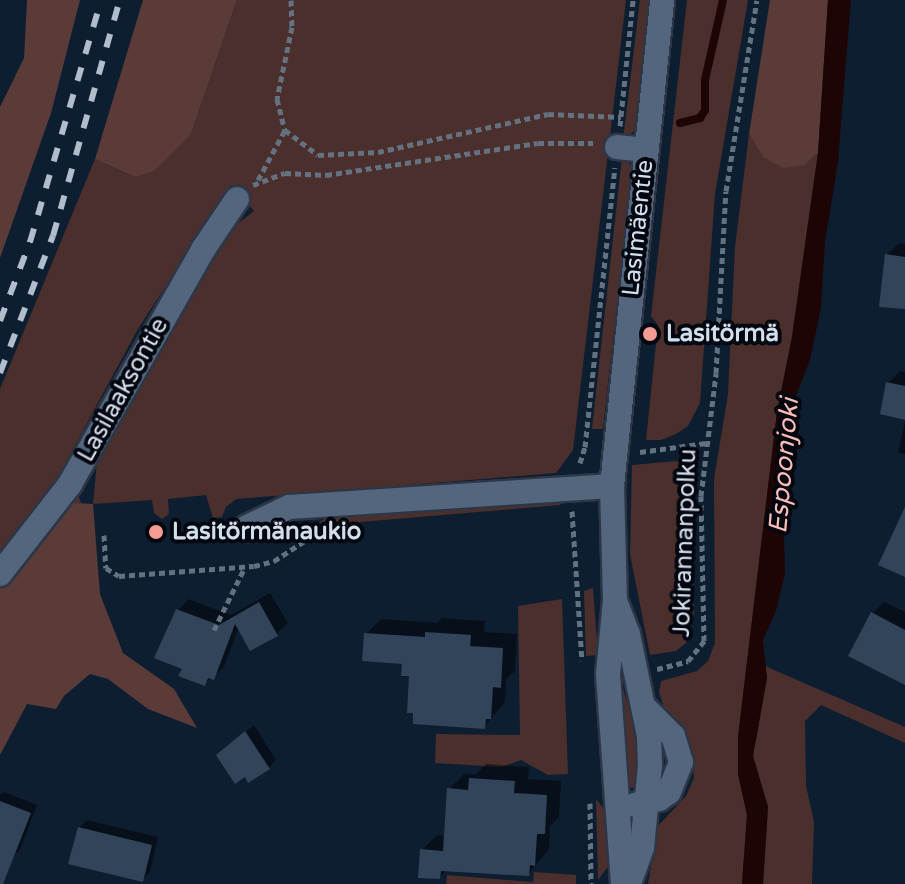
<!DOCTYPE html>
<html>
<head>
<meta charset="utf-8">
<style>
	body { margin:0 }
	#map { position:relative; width:905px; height:884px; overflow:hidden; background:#0e1e31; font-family:"Varela Round",sans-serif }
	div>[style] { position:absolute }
	.green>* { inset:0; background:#4b2f2c }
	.forest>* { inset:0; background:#5b3b38 }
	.water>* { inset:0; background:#1e0505 }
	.shadow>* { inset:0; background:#0007 }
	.stream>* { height:8px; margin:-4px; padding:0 4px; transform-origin:4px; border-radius:4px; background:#1e0505 }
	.building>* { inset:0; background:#324459 }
	.path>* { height:5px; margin-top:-2.5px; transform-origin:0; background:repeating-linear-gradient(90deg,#637181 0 6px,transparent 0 10px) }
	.roads { filter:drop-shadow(2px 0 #2e3646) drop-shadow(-2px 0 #2e3646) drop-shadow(0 2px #2e3646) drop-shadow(0 -2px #2e3646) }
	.minor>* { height:24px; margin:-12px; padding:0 12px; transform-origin:12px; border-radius:12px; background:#53667d }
	.rail>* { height:6px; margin-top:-3px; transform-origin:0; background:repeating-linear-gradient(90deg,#b1bdcb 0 14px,transparent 0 28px) }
	.dots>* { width:22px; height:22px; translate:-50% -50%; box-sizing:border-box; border:4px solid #030810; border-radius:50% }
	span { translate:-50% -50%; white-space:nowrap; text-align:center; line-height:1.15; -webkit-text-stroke:8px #030810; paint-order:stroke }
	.street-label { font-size:24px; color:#d3deeb }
	.poi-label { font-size:24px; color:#d3deeb; font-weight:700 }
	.left { translate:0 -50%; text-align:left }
	.water-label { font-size:26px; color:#fdbcb7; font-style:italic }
</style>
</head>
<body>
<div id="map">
	<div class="green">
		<div style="clip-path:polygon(237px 0,626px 0,573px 450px,556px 473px,236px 499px,226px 507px,222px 517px,213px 518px,206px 495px,168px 499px,169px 514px,162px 519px,154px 513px,152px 500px,93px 504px,97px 462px,102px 445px,213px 251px,231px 229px,254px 211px,231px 185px,138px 329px,67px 460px,81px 503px,42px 502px,0 565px,0 389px,95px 159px,135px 177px,191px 134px)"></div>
		<div style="clip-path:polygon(640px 0,651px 0,638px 128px,623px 140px)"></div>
		<div style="clip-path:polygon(687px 0,748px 0,715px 194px,700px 403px,688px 426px,676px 434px,661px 440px,646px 440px,658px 325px,651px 316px)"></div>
		<div style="clip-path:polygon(749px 134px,763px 157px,805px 165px,818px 153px,792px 337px,777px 412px,738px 737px,738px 774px,747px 815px,742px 884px,648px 884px,658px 826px,686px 796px,694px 778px,690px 747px,666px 713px,659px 692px,661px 681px,697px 671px,708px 661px,715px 643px,714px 479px,728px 394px,735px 247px)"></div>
		<div style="clip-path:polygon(622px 157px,632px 166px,603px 429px,592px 429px)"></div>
		<div style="clip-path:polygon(689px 460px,694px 613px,686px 643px,676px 651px,650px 655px,630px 554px,632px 465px)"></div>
		<div style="clip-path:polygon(559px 496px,560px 505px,313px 526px,337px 511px)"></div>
		<div style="clip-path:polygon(593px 588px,598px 655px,586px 656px,584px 591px)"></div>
		<div style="clip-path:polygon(562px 599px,568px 774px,548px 775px,521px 760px,502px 767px,435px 763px,436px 734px,520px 735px,518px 606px)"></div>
		<div style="clip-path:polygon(765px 666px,905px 727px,905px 743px,821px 705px,805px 721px,806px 786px,814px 822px,812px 884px,763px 884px,768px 807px,753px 756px,767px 678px)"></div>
		<div style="clip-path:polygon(620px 689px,623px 689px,632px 718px,637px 748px,636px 785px,632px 788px,627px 785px)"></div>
		<div style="clip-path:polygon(596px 799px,607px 813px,609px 865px,598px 880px)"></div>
		<div style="clip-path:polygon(534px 872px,576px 875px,576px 884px,446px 884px,447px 875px,533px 882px)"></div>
	</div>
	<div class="forest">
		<div style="clip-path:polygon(27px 0,80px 0,51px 113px,0 258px,0 107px,24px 58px)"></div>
		<div style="clip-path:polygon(143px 0,237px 0,191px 134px,154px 171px,135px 177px,95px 159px)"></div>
		<div style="clip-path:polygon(770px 0,828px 0,818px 153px,805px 165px,783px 168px,763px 157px,749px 134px)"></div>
		<div style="clip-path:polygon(42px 501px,93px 504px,100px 594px,123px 653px,174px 689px,197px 728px,148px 709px,108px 679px,90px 674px,64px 696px,56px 709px,27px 704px,0 755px,0 565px)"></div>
	</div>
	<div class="water">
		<div style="clip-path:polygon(828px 0,851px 0,838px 162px,825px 242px,821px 308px,810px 360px,796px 396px,797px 457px,784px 534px,785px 574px,776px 611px,763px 640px,767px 678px,753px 756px,768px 807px,763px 884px,742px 884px,747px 815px,738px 774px,738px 737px,777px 412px,792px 337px,818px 153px)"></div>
	</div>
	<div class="shadow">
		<div style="clip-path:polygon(899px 243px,905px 244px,905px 307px,887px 255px)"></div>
		<div style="clip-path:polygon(900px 371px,905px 372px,905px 417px,888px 383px)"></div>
		<div style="clip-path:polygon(905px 421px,905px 454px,898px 453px)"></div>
		<div style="clip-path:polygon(270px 593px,288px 623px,277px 634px,239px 627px,224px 667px,205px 684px,184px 667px,157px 657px,171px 618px,188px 599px,231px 615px)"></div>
		<div style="clip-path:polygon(884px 602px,905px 612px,905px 683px,872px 614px)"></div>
		<div style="clip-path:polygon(442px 618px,485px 621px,484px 632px,517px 634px,515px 671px,506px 680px,505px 702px,484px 727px,411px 674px,404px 662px,366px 634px,381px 619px,437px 623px)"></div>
		<div style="clip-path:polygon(254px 725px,276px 760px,269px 768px,226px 747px)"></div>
		<div style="clip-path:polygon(486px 764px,529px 767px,528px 779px,561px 781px,559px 817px,550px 826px,549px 849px,528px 874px,447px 869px,440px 877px,422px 850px,437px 835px,446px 836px,449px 789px,464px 774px,475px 775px)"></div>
		<div style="clip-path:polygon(4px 792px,37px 805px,20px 850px,12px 858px,0 855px,0 795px)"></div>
		<div style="clip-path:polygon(87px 820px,158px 837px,150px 872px,142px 880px,79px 828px)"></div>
	</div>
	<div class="stream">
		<div style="left:680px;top:123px;width:21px;rotate:-14deg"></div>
		<div style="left:700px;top:118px;width:9px;rotate:-58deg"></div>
		<div style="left:705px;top:110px;width:30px;rotate:-90deg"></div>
		<div style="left:705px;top:80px;width:82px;rotate:-77.3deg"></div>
	</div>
	<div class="building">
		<div style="clip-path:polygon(885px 254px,905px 257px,905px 309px,879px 307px)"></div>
		<div style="clip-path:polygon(886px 382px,905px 386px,905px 420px,880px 414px)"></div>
		<div style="clip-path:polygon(905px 507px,905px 577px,878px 565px)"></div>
		<div style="clip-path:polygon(259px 602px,278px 636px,250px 651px,235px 624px,214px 680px,208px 678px,205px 686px,178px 676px,182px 669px,154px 658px,176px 609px,219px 625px)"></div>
		<div style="clip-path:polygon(871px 612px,905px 630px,905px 685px,848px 656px)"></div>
		<div style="clip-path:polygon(425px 632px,471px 635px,470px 646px,503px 648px,501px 688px,493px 687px,491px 719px,486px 719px,485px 729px,413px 724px,413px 713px,407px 713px,409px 676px,401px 676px,402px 664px,362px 661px,364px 633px,425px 637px)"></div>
		<div style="clip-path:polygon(245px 731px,270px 769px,248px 783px,245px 777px,235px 784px,216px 755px)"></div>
		<div style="clip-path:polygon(469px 778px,515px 781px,514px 793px,547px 795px,545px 834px,537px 834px,535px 866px,530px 865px,529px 876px,441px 871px,440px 879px,418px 878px,420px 849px,443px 851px,447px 788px,468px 790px)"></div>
		<div style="clip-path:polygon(0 801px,31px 813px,3px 884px,0 884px)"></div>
		<div style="clip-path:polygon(78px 827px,152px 845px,143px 882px,68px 864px)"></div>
	</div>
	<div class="path">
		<div style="left:291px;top:0;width:27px;rotate:88deg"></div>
		<div style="left:292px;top:27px;width:74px;rotate:101.8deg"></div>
		<div style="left:277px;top:99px;width:32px;rotate:76deg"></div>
		<div style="left:285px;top:130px;width:41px;rotate:37.1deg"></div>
		<div style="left:318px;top:155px;width:60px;rotate:-2.9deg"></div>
		<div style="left:378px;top:152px;width:174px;rotate:-12.6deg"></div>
		<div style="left:548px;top:114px;width:73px;rotate:2.4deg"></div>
		<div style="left:620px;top:126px;width:127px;rotate:-84.1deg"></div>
		<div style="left:258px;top:180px;width:57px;rotate:-61.6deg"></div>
		<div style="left:253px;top:185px;width:34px;rotate:-21deg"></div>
		<div style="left:285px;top:173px;width:41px;rotate:2.8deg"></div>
		<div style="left:326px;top:175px;width:214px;rotate:-8.6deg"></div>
		<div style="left:538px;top:143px;width:55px"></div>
		<div style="left:640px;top:452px;width:67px;rotate:-7.8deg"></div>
		<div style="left:580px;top:463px;width:17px;rotate:-73deg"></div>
		<div style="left:585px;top:447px;width:281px;rotate:-83.9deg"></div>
		<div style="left:572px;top:511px;width:150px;rotate:86.2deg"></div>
		<div style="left:104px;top:535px;width:33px;rotate:87deg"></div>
		<div style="left:106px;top:568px;width:15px;rotate:32deg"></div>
		<div style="left:119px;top:576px;width:135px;rotate:-4.2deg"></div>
		<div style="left:254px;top:566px;width:21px;rotate:-14deg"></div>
		<div style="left:274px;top:561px;width:55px;rotate:-33.1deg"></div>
		<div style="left:214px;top:630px;width:70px;rotate:-63.8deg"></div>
		<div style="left:657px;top:669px;width:32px;rotate:-14deg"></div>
		<div style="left:688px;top:661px;width:26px;rotate:-51deg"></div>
		<div style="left:704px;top:641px;width:145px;rotate:-91.2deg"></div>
		<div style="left:701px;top:496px;width:124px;rotate:-83deg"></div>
		<div style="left:716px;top:373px;width:182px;rotate:-86.9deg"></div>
		<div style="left:726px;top:191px;width:193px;rotate:-80.8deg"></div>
		<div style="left:590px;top:803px;width:81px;rotate:89.3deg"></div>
	</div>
	<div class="roads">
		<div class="minor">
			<div style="left:617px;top:147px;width:29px;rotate:6deg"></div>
			<div style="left:247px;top:527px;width:47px;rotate:-25.5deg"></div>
			<div style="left:289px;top:507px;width:324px;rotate:-3.7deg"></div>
			<div style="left:0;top:574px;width:114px;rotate:-52.1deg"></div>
			<div style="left:70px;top:484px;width:271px;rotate:-60.4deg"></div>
			<div style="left:204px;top:248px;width:59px;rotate:-56deg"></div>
			<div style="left:616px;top:603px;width:33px;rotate:69deg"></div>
			<div style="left:628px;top:634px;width:104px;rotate:78.4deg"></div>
			<div style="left:649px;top:736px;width:29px;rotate:88deg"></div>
			<div style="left:650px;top:765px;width:83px;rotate:95.5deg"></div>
			<div style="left:642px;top:848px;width:38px;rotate:110deg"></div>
			<div style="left:635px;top:805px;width:25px;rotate:-14deg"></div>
			<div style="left:659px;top:799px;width:12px;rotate:-35deg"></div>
			<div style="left:669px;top:792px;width:32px;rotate:-68deg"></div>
			<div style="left:681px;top:762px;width:27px;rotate:-107deg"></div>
			<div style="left:673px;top:736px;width:41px;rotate:-135deg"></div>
			<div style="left:623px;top:884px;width:211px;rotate:-94.1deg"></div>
			<div style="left:608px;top:674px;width:74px;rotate:-84.6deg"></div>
			<div style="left:615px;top:600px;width:114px;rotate:-91.5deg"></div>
			<div style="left:612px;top:486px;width:489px;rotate:-84.1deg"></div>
		</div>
	</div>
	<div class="rail">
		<div style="left:0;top:321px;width:85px;rotate:-69.2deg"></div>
		<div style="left:30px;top:242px;width:252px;rotate:-73.6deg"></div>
		<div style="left:0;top:373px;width:147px;rotate:-68.9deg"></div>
		<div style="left:53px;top:236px;width:245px;rotate:-74.2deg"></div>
	</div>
	<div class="dots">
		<div style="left:650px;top:334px;background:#f59c95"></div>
		<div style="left:156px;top:532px;background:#f59c95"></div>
	</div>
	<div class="street-label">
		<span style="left:638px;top:228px;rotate:-84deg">Lasimäentie</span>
		<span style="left:123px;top:390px;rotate:-61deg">Lasilaaksontie</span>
		<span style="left:685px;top:543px;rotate:-88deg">Jokirannanpolku</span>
	</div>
	<div class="poi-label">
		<span class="left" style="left:666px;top:334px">Lasitörmä</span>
		<span class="left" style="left:172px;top:532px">Lasitörmänaukio</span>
	</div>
	<div class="water-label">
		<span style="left:784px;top:466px;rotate:-85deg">Espoonjoki</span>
	</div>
</div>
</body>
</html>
